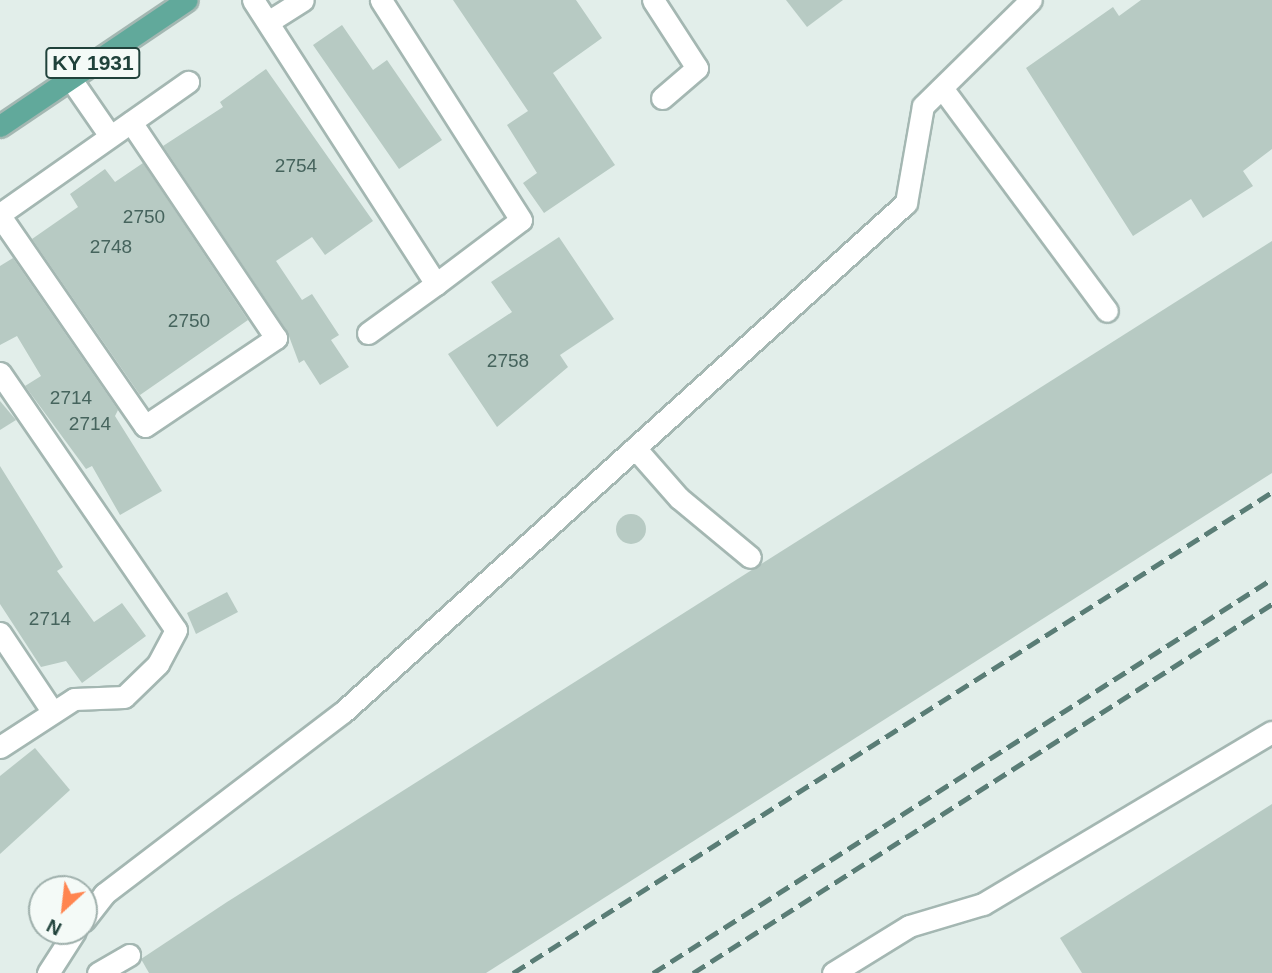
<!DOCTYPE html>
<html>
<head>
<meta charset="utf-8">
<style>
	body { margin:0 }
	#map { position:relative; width:1272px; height:973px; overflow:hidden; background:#e2eeea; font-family:Helvetica,sans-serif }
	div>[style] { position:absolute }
	.building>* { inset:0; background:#b7cac3 }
	.round { border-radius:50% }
	.roads { filter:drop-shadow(2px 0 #a4b7b2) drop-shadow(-2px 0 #a4b7b2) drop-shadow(0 2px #a4b7b2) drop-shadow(0 -2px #a4b7b2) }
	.minor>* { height:21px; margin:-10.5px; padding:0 10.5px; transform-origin:10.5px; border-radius:10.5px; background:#fff }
	.major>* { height:21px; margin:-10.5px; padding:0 10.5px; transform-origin:10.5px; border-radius:10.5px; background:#61a99b }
	.rail>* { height:5px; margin-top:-2.5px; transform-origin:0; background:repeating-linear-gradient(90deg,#5a7d76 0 14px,transparent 0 21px) }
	span { translate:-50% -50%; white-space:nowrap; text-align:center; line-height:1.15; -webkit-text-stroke:6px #f4faf7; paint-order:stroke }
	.number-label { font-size:19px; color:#46645d }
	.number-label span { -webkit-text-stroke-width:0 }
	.shield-label span { padding:2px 5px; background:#f4faf7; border:2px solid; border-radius:5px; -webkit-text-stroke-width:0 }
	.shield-label { font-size:21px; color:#20423b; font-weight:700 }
	.north { position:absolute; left:28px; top:875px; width:70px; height:70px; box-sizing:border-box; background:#f4faf7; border:2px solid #9fb0ac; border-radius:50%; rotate:207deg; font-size:19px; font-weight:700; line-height:28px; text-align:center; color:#20423b }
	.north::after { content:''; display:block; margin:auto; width:24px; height:32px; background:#ff8550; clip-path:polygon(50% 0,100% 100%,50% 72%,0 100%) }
</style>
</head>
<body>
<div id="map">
	<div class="building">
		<div style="clip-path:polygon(453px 0,576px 0,602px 38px,553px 73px,615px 165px,544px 213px,523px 183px,537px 173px,507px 125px,528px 111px)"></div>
		<div style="clip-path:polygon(786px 0,843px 0,807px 27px)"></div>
		<div style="clip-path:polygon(1141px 0,1272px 0,1272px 149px,1243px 171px,1253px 186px,1203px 218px,1191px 199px,1133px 236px,1026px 68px,1113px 7px,1119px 16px)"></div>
		<div style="clip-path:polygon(342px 25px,373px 70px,387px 60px,442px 140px,399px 169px,313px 45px)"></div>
		<div style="clip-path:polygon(266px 69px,373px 221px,325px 255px,312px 237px,276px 261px,302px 300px,312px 294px,339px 335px,331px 340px,349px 367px,320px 385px,304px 360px,299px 363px,287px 331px,163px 146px,223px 107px,220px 102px)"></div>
		<div style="clip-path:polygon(143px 163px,248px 320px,140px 395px,32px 239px,78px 207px,70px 194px,105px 169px,115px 182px)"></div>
		<div style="clip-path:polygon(559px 237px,614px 319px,560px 355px,568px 367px,497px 427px,448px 354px,512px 312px,491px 282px)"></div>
		<div style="clip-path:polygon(1272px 241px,1272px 473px,486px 973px,149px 973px,141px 959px,227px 902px)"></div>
		<div style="clip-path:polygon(13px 258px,118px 410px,115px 416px,162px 491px,120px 515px,92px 466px,86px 469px,25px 386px,41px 376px,17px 336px,0 345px,0 266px)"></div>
		<div style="clip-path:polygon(0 401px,16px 420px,0 430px)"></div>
		<div style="clip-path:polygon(0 466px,63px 567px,57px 571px,94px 622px,122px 603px,146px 636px,82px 683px,66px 661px,41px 667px,0 604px)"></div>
		<div class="round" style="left:616px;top:514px;width:30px;height:30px"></div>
		<div style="clip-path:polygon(227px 592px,238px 612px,196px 634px,187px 613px)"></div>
		<div style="clip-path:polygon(35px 748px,70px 790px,0 854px,0 776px)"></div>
		<div style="clip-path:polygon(1272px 804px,1272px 973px,1082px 973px,1060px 938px)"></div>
	</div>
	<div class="roads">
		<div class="minor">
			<div style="left:253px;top:0;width:338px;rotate:57.2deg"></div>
			<div style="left:436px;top:284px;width:106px;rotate:-37deg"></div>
			<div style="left:521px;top:220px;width:261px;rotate:-122.5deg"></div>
			<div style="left:653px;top:0;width:81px;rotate:57.1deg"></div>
			<div style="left:697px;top:68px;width:46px;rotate:139.4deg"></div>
			<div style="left:268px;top:22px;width:41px;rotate:-32.2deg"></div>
			<div style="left:70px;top:78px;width:70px;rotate:55.4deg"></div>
			<div style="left:942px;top:88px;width:277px;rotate:53.5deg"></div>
			<div style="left:0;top:214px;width:230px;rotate:-35.1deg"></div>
			<div style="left:0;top:216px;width:255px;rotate:55.4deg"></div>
			<div style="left:145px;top:426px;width:158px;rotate:-33.9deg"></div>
			<div style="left:276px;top:338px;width:260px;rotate:-123.9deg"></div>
			<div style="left:368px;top:333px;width:84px;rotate:-35.8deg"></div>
			<div style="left:0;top:373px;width:311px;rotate:55.6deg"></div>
			<div style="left:176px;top:630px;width:38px;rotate:118deg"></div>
			<div style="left:158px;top:664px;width:47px;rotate:135.9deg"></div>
			<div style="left:124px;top:697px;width:50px;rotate:177.7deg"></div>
			<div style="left:74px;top:699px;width:88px;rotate:147deg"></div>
			<div style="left:635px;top:448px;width:67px;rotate:48.7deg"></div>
			<div style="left:679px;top:498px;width:92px;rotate:39.7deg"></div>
			<div style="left:0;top:633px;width:94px;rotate:56.3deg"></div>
			<div style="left:84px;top:920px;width:33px;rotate:-52deg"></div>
			<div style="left:104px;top:894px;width:300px;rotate:-37.3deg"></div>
			<div style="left:343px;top:712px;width:759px;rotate:-42.12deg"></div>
			<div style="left:906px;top:203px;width:98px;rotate:-80.1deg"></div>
			<div style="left:923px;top:106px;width:151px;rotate:-44.5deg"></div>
			<div style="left:48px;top:973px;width:50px;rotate:-57.3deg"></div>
			<div style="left:98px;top:973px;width:36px;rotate:-30deg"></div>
			<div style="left:833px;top:973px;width:89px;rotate:-31.7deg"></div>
			<div style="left:909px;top:926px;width:77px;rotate:-16.6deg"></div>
			<div style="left:983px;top:904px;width:336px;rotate:-30.8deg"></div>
		</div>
		<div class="major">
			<div style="left:0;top:126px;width:225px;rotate:-34deg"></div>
		</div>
	</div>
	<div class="rail">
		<div style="left:513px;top:973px;width:899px;rotate:-32.36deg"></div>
		<div style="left:653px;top:973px;width:734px;rotate:-32.48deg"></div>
		<div style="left:693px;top:973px;width:687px;rotate:-32.51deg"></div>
	</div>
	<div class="number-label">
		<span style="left:296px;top:166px">2754</span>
		<span style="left:144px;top:217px">2750</span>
		<span style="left:111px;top:247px">2748</span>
		<span style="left:189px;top:321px">2750</span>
		<span style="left:508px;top:361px">2758</span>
		<span style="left:71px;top:398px">2714</span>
		<span style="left:90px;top:424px">2714</span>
		<span style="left:50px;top:619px">2714</span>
	</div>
	<div class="shield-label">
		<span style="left:93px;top:63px">KY 1931</span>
	</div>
	<div class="north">N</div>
</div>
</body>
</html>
